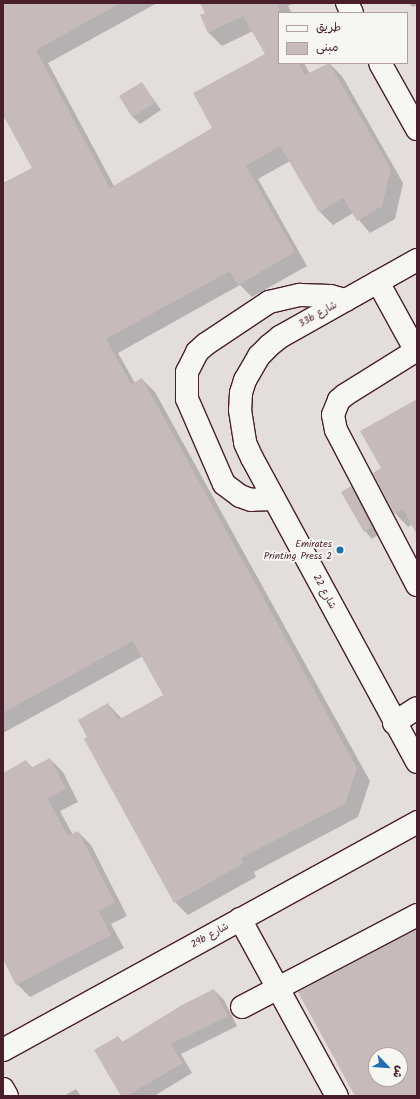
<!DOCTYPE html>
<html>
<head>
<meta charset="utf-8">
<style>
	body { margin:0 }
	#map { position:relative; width:420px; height:1099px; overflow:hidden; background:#efedea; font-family:Kalam,"Playpen Sans Arabic",sans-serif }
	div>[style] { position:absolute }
	.built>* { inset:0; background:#e3dedc }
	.shadow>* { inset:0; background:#0003 }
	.building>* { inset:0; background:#c6babb }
	.roads { filter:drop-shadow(1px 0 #4a1f2b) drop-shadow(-1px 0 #4a1f2b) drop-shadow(0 1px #4a1f2b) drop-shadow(0 -1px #4a1f2b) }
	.minor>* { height:22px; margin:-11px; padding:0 11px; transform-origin:11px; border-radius:11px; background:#f6f6f2 }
	.dots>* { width:11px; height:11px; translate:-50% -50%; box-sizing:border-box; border:2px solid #f6f6f2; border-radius:50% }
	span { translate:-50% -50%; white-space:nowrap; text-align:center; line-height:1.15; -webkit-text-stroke:4px #f6f6f2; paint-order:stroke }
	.street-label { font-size:10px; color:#4a1f2b }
	.poi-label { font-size:10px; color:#4a1f2b }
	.right { translate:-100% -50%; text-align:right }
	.frame { position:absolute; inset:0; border:4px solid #4a1f2b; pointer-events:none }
	.legend { position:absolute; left:278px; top:12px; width:130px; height:52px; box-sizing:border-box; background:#f6f6f2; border:1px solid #b1a0a2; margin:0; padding:5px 7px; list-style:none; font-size:12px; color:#4a1f2b }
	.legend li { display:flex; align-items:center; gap:8px; height:20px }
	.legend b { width:20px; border:1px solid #b1a0a2 }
	.north { position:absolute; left:368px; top:1047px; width:40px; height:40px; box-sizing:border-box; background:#f6f6f2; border:1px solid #b1a0a2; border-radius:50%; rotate:115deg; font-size:11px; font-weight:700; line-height:16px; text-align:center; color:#4a1f2b }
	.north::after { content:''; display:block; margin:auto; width:14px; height:18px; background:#1f6fb2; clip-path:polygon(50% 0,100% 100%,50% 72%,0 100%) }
</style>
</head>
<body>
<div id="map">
	<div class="built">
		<div style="clip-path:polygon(evenodd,3px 3px,417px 3px,417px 1096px,3px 1096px,3px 3px,279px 13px,407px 13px,407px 63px,279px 63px,279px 13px,3px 3px,376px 1055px,400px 1055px,400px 1079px,376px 1079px,376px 1055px)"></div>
	</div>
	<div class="shadow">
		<div style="clip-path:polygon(3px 3px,157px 3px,48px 63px,114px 186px,214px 129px,266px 55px,253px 31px,222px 46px,209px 33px,201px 16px,206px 13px,201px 3px,294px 3px,288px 6px,292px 13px,279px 13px,279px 63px,304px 63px,310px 74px,329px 63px,342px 76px,403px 183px,395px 219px,370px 233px,353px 213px,333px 225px,320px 212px,290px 161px,258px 179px,307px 266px,252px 297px,240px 285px,118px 353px,135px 383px,142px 379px,155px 392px,370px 781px,358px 817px,254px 872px,256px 877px,188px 915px,175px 902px,88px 738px,108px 704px,122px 719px,164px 695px,143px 656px,3px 733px,3px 183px,33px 168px,3px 113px)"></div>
		<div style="clip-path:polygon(408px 3px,417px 3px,417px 5px,413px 7px)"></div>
		<div style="clip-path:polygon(142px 83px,161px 110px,140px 124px,132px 116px)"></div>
		<div style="clip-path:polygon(417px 400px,417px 533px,412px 524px,408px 527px,395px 513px,382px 469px)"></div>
		<div style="clip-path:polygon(351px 487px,358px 494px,379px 534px,372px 539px,365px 531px)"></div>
		<div style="clip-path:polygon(50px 759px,63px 772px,78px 802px,60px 811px,73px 835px,78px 832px,91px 845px,127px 916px,111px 924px,124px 948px,30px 997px,17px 984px,3px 957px,3px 774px,26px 761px,33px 768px)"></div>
		<div style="clip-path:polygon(214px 990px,224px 1000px,237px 1026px,181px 1054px,192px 1073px,154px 1096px,122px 1096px,118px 1037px,123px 1042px)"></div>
		<div style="clip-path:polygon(76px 1089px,81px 1096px,64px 1096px)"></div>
	</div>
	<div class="building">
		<div style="clip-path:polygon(3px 3px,121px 3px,36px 50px,110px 188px,212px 128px,193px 93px,265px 54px,243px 16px,208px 33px,200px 15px,205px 13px,200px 3px,279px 3px,279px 63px,299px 63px,305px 75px,329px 63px,391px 169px,382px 206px,357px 221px,343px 198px,319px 212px,280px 146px,246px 166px,295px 252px,238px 285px,230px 271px,106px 339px,131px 384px,142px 378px,357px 768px,345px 804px,241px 858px,244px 863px,174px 903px,84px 739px,87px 737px,78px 720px,108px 703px,118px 720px,163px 695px,133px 641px,3px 713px,3px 184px,32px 168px,3px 115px)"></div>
		<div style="clip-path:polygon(142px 82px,155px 103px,132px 117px,119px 96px)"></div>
		<div style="clip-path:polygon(417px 399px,417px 535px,403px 509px,394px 514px,373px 473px,381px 468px,360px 431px)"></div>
		<div style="clip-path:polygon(351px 486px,372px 527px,364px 532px,341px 492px)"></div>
		<div style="clip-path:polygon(50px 758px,66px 789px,47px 798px,68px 836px,78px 831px,115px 902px,99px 911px,111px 935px,16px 985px,3px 959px,3px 773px,26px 760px,31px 768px)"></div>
		<div style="clip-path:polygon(evenodd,417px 929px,417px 1096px,355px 1096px,298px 992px,417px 929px,376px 1055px,400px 1055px,400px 1079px,376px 1079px,376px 1055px)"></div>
		<div style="clip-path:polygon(214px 989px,228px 1016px,171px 1044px,183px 1063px,127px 1096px,121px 1096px,94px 1050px,118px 1036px,122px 1042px,182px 1005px)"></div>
	</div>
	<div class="roads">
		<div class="minor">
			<div style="left:347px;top:3px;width:11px;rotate:63deg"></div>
			<div style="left:380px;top:63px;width:76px;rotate:60.7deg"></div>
			<div style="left:417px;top:260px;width:157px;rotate:150.7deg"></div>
			<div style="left:280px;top:337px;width:14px;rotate:141deg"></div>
			<div style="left:269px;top:346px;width:14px;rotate:135deg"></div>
			<div style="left:259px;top:356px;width:28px;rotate:120deg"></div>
			<div style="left:245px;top:380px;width:14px;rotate:107deg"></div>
			<div style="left:241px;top:393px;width:17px;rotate:93deg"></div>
			<div style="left:240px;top:410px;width:33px;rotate:81deg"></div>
			<div style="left:245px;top:443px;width:17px;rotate:65deg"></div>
			<div style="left:252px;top:458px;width:346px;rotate:61.5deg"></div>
			<div style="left:378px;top:282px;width:79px;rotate:61.2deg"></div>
			<div style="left:417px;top:350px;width:85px;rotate:148deg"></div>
			<div style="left:345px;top:395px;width:8px;rotate:140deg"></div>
			<div style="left:339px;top:400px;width:16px;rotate:112deg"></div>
			<div style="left:333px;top:415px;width:15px;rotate:79deg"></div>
			<div style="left:336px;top:430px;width:175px;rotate:62.4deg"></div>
			<div style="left:274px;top:499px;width:23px;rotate:178deg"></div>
			<div style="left:251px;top:500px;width:12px;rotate:-160deg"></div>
			<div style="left:240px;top:496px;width:20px;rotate:-143deg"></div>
			<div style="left:224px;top:484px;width:93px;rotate:-113.5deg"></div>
			<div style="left:187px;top:399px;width:27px;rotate:-90deg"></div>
			<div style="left:187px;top:372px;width:22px;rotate:-63deg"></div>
			<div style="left:197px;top:352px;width:12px;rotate:-42deg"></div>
			<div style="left:206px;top:344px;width:76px;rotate:-33.7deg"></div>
			<div style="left:269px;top:302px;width:32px;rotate:-13deg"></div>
			<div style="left:300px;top:295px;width:30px;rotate:2deg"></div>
			<div style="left:330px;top:296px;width:16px;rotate:15deg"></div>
			<div style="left:394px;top:723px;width:27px;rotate:-33deg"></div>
			<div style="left:240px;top:919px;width:202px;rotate:61.3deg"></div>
			<div style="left:242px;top:1007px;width:198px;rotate:-27.7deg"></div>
			<div style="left:3px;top:1050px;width:473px;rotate:-28.8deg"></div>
			<div style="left:3px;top:1089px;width:8px;rotate:60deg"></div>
		</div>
	</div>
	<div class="dots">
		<div style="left:340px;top:550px;background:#1f6fb2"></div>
	</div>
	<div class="street-label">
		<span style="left:318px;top:315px;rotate:-29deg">33b شارع</span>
		<span style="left:324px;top:592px;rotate:62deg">شارع 22</span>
		<span style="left:210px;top:936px;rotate:-29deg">29b شارع</span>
	</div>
	<div class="poi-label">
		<span class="right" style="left:332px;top:550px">Emirates<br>Printing Press 2</span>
	</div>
	<div class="frame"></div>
	<ul class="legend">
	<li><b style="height:5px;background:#f6f6f2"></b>طريق</li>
	<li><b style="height:11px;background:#c6babb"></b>مبنى</li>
	</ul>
	<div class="north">ش</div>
</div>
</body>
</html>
